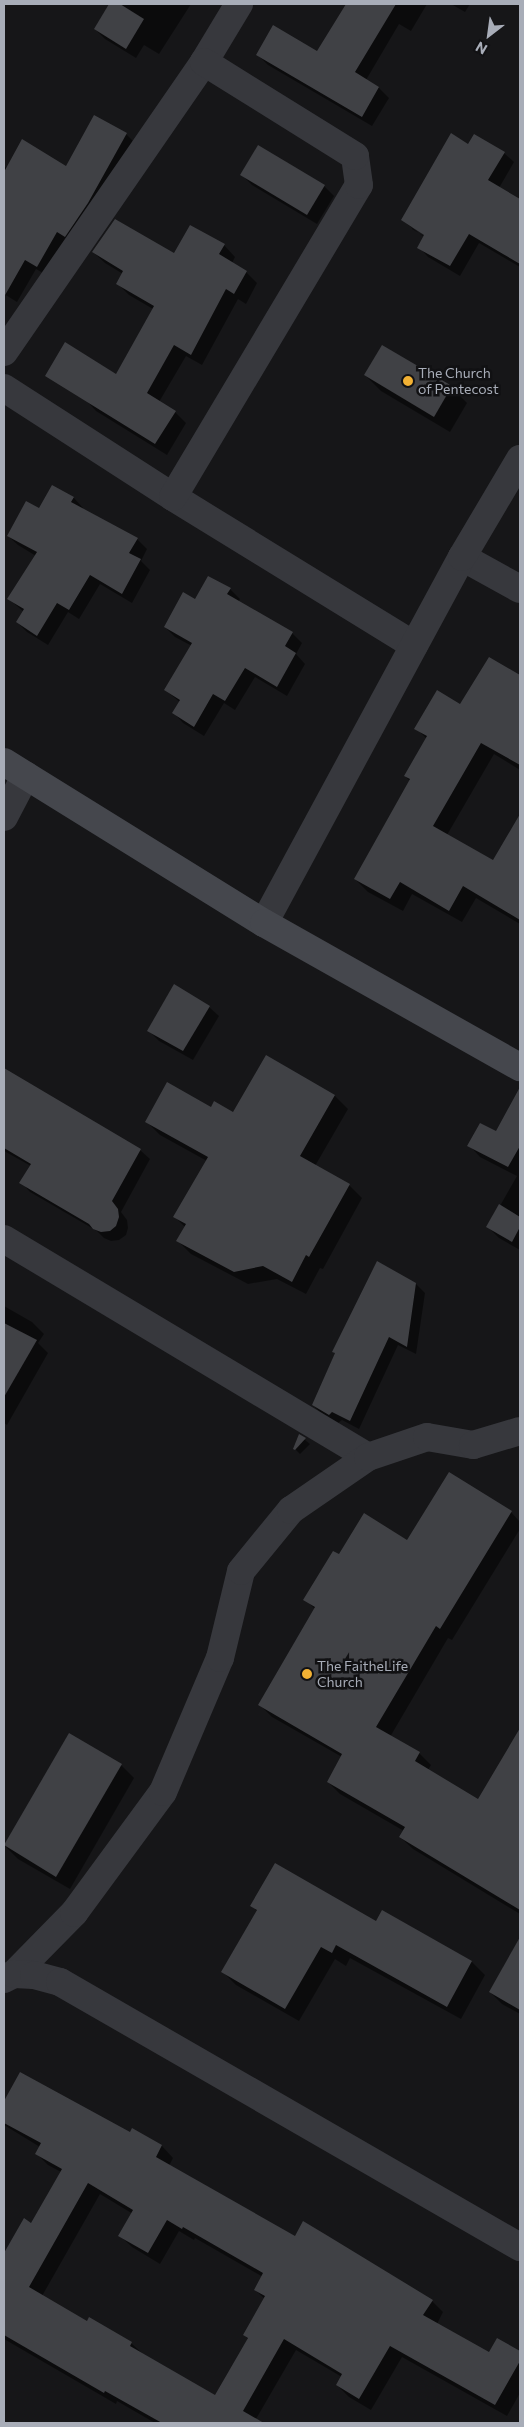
<!DOCTYPE html>
<html>
<head>
<meta charset="utf-8">
<style>
	body { margin:0 }
	#map { position:relative; width:524px; height:2427px; overflow:hidden; background:#161618; font-family:Commissioner,sans-serif }
	div>[style] { position:absolute }
	.shadow>* { inset:0; background:#0007 }
	.building>* { inset:0; background:#404145 }
	.street>* { height:28px; margin:-14px; padding:0 14px; transform-origin:14px; border-radius:14px; background:#37383d }
	.secondary>* { height:28px; margin:-14px; padding:0 14px; transform-origin:14px; border-radius:14px; background:#45474d }
	.dots>* { width:14px; height:14px; translate:-50% -50%; box-sizing:border-box; border:2px solid #111113; border-radius:50% }
	span { translate:-50% -50%; white-space:nowrap; text-align:center; line-height:1.15; -webkit-text-stroke:5px #111113; paint-order:stroke }
	.poi-label { font-size:14px; color:#a8adb8 }
	.left { translate:0 -50%; text-align:left }
	.frame { position:absolute; inset:0; border:5px solid #a8adb8; pointer-events:none }
	.north { position:absolute; left:464px; top:10px; width:50px; height:50px; -webkit-text-stroke:4px #111113; paint-order:stroke; rotate:210deg; font-size:14px; font-weight:700; line-height:20px; text-align:center; color:#a8adb8 }
	.north::after { content:''; display:block; margin:auto; width:18px; height:22px; background:#a8adb8; clip-path:polygon(50% 0,100% 100%,50% 72%,0 100%) }
</style>
</head>
<body>
<div id="map">
	<div class="shadow">
		<div style="clip-path:polygon(111px 4px,191px 4px,159px 54px,144px 45px,136px 58px,105px 39px,95px 29px)"></div>
		<div style="clip-path:polygon(347px 4px,427px 4px,411px 31px,399px 24px,366px 80px,379px 88px,389px 98px,372px 126px,268px 65px,258px 55px,318px 52px)"></div>
		<div style="clip-path:polygon(451px 4px,470px 4px,465px 12px)"></div>
		<div style="clip-path:polygon(126px 134px,136px 144px,48px 276px,36px 269px,17px 302px,4px 294px,4px 166px,7px 168px,66px 167px)"></div>
		<div style="clip-path:polygon(evenodd,468px 145px,504px 153px,514px 162px,499px 188px,520px 200px,520px 267px,479px 243px,460px 276px,428px 257px,419px 247px,424px 237px,402px 220px,468px 145px,412px 226px,429px 239px,412px 229px,412px 226px)"></div>
		<div style="clip-path:polygon(242px 175px,324px 186px,334px 196px,317px 224px,252px 185px)"></div>
		<div style="clip-path:polygon(224px 245px,235px 257px,232px 263px,246px 272px,257px 283px,246px 304px,238px 299px,202px 365px,186px 356px,159px 402px,175px 412px,186px 423px,167px 455px,96px 411px,85px 399px,116px 375px,153px 309px,129px 295px,117px 283px,123px 274px,105px 263px,93px 252px,174px 255px)"></div>
		<div style="clip-path:polygon(365px 375px,451px 387px,467px 403px,450px 432px,381px 391px)"></div>
		<div style="clip-path:polygon(52px 486px,74px 498px,83px 508px,82px 510px,137px 539px,147px 549px,141px 561px,150px 570px,132px 603px,100px 584px,79px 619px,68px 612px,48px 645px,27px 632px,17px 622px,24px 612px,9px 599px,36px 556px,18px 545px,8px 536px,39px 510px)"></div>
		<div style="clip-path:polygon(230px 589px,240px 599px,238px 602px,292px 633px,302px 643px,296px 654px,305px 664px,287px 696px,255px 677px,235px 710px,224px 703px,204px 736px,183px 723px,174px 713px,180px 702px,165px 690px,192px 646px,175px 637px,165px 627px,196px 601px)"></div>
		<div style="clip-path:polygon(489px 658px,520px 676px,520px 770px,494px 754px,447px 835px,494px 862px,520px 816px,520px 924px,476px 898px,462px 922px,412px 894px,403px 911px,368px 892px,355px 879px,410px 781px,405px 776px,427px 739px,416px 728px,461px 706px)"></div>
		<div style="clip-path:polygon(209px 1007px,219px 1016px,193px 1060px,159px 1041px,149px 1031px)"></div>
		<div style="clip-path:polygon(266px 1057px,335px 1096px,348px 1109px,315px 1166px,349px 1185px,362px 1198px,323px 1269px,320px 1268px,306px 1294px,277px 1279px,248px 1284px,191px 1254px,178px 1241px,185px 1227px,175px 1217px,207px 1161px,160px 1135px,147px 1122px,211px 1109px,234px 1113px)"></div>
		<div style="clip-path:polygon(4px 1069px,140px 1150px,150px 1159px,121px 1212px,127px 1220px,128px 1228px,126px 1235px,119px 1240px,111px 1241px,104px 1238px,97px 1231px,30px 1192px,21px 1182px,31px 1166px,4px 1151px)"></div>
		<div style="clip-path:polygon(512px 1105px,520px 1109px,520px 1250px,499px 1238px,488px 1227px,517px 1176px,480px 1157px,469px 1145px,496px 1133px)"></div>
		<div style="clip-path:polygon(416px 1284px,425px 1293px,416px 1354px,398px 1345px,359px 1429px,342px 1420px,338px 1423px,322px 1414px,313px 1405px,350px 1318px)"></div>
		<div style="clip-path:polygon(4px 1306px,32px 1322px,44px 1334px,38px 1343px,48px 1353px,7px 1425px,4px 1423px)"></div>
		<div style="clip-path:polygon(300px 1436px,310px 1444px,300px 1454px,294px 1448px)"></div>
		<div style="clip-path:polygon(511px 1512px,520px 1522px,520px 1529px,452px 1640px,448px 1638px,390px 1737px,419px 1753px,431px 1765px,428px 1770px,479px 1801px,514px 1741px,520px 1745px,520px 1914px,413px 1849px,400px 1837px,404px 1831px,340px 1794px,328px 1782px,342px 1757px,272px 1717px,260px 1705px,315px 1609px,305px 1599px,339px 1556px,407px 1542px)"></div>
		<div style="clip-path:polygon(69px 1735px,121px 1765px,134px 1778px,70px 1889px,18px 1859px,5px 1846px)"></div>
		<div style="clip-path:polygon(251px 1905px,376px 1923px,382px 1912px,472px 1962px,485px 1975px,461px 2019px,350px 1958px,346px 1966px,335px 1959px,299px 2021px,236px 1985px,222px 1971px,257px 1911px)"></div>
		<div style="clip-path:polygon(520px 1940px,520px 2014px,502px 2004px,490px 1992px)"></div>
		<div style="clip-path:polygon(evenodd,21px 2073px,130px 2134px,133px 2130px,162px 2146px,173px 2158px,169px 2166px,295px 2237px,432px 2301px,443px 2312px,437px 2324px,489px 2354px,498px 2340px,520px 2352px,520px 2393px,507px 2416px,402px 2357px,371px 2410px,349px 2397px,337px 2385px,342px 2377px,296px 2350px,256px 2419px,264px 2423px,155px 2423px,117px 2401px,116px 2404px,4px 2339px,4px 2255px,24px 2220px,31px 2224px,61px 2172px,48px 2165px,36px 2153px,40px 2147px,4px 2125px,4px 2104px,21px 2073px,100px 2194px,133px 2214px,120px 2236px,132px 2247px,160px 2264px,179px 2231px,194px 2240px,195px 2238px,263px 2277px,255px 2290px,265px 2299px,244px 2335px,248px 2339px,215px 2397px,144px 2355px,131px 2343px,89px 2319px,87px 2323px,42px 2296px,100px 2194px)"></div>
	</div>
	<div class="building">
		<div style="clip-path:polygon(109px 4px,120px 4px,144px 19px,126px 49px,94px 29px)"></div>
		<div style="clip-path:polygon(346px 4px,396px 4px,355px 72px,379px 87px,362px 117px,256px 55px,273px 25px,317px 51px)"></div>
		<div style="clip-path:polygon(94px 115px,127px 133px,88px 203px,65px 237px,57px 232px,37px 267px,25px 260px,4px 297px,4px 172px,22px 139px,66px 166px)"></div>
		<div style="clip-path:polygon(451px 133px,468px 144px,474px 134px,505px 152px,488px 180px,520px 199px,520px 264px,469px 234px,450px 266px,417px 248px,424px 235px,401px 220px)"></div>
		<div style="clip-path:polygon(258px 145px,325px 185px,307px 215px,240px 175px)"></div>
		<div style="clip-path:polygon(115px 219px,174px 253px,190px 225px,225px 244px,219px 254px,247px 271px,234px 294px,226px 289px,191px 355px,174px 345px,147px 393px,176px 411px,155px 444px,45px 376px,65px 342px,116px 374px,154px 306px,116px 284px,123px 271px,92px 252px)"></div>
		<div style="clip-path:polygon(382px 345px,452px 386px,434px 417px,364px 375px)"></div>
		<div style="clip-path:polygon(52px 485px,74px 497px,71px 502px,138px 538px,129px 553px,141px 559px,122px 594px,90px 575px,69px 610px,57px 603px,37px 636px,16px 622px,24px 609px,7px 599px,37px 552px,7px 536px,26px 501px,39px 508px)"></div>
		<div style="clip-path:polygon(208px 576px,231px 588px,227px 594px,293px 632px,285px 646px,296px 653px,277px 687px,245px 668px,225px 701px,213px 694px,194px 727px,172px 713px,180px 700px,164px 690px,192px 643px,164px 627px,183px 592px,195px 599px)"></div>
		<div style="clip-path:polygon(489px 657px,520px 675px,520px 765px,481px 743px,433px 826px,493px 860px,520px 814px,520px 920px,463px 886px,449px 911px,400px 882px,390px 899px,354px 879px,410px 779px,404px 776px,427px 736px,414px 729px,437px 690px,460px 704px)"></div>
		<div style="clip-path:polygon(174px 984px,210px 1006px,183px 1051px,147px 1031px)"></div>
		<div style="clip-path:polygon(266px 1055px,335px 1095px,300px 1156px,350px 1184px,309px 1257px,306px 1255px,292px 1282px,263px 1266px,234px 1272px,176px 1241px,186px 1224px,173px 1217px,208px 1157px,145px 1122px,167px 1082px,211px 1107px,214px 1101px,233px 1112px)"></div>
		<div style="clip-path:polygon(4px 1068px,141px 1149px,112px 1201px,118px 1209px,119px 1217px,116px 1226px,110px 1231px,101px 1232px,93px 1229px,89px 1224px,19px 1183px,31px 1164px,4px 1148px)"></div>
		<div style="clip-path:polygon(520px 1087px,520px 1146px,508px 1167px,467px 1146px,480px 1123px,496px 1131px)"></div>
		<div style="clip-path:polygon(499px 1204px,520px 1217px,520px 1227px,512px 1242px,486px 1227px)"></div>
		<div style="clip-path:polygon(377px 1261px,416px 1283px,407px 1347px,389px 1337px,350px 1421px,332px 1412px,329px 1415px,312px 1405px,335px 1353px,332px 1352px)"></div>
		<div style="clip-path:polygon(4px 1323px,37px 1340px,4px 1397px)"></div>
		<div style="clip-path:polygon(299px 1434px,306px 1438px,295px 1450px,293px 1449px)"></div>
		<div style="clip-path:polygon(449px 1472px,512px 1511px,440px 1629px,436px 1626px,376px 1727px,420px 1752px,415px 1761px,478px 1799px,520px 1728px,520px 1910px,399px 1837px,405px 1827px,327px 1782px,342px 1754px,258px 1705px,315px 1607px,303px 1600px,333px 1551px,339px 1554px,364px 1513px,407px 1540px)"></div>
		<div style="clip-path:polygon(69px 1733px,122px 1764px,56px 1877px,4px 1845px)"></div>
		<div style="clip-path:polygon(275px 1863px,376px 1921px,382px 1910px,472px 1961px,447px 2007px,336px 1945px,332px 1953px,321px 1947px,285px 2009px,221px 1972px,257px 1910px,250px 1906px)"></div>
		<div style="clip-path:polygon(520px 1937px,520px 2010px,489px 1992px)"></div>
		<div style="clip-path:polygon(evenodd,20px 2072px,130px 2132px,132px 2128px,162px 2145px,156px 2157px,295px 2236px,303px 2221px,328px 2236px,433px 2300px,423px 2315px,489px 2352px,497px 2338px,520px 2351px,520px 2361px,495px 2405px,390px 2346px,359px 2399px,336px 2385px,342px 2374px,284px 2339px,243px 2411px,264px 2423px,162px 2423px,105px 2391px,104px 2393px,4px 2335px,4px 2253px,24px 2218px,31px 2223px,62px 2169px,35px 2154px,41px 2143px,4px 2123px,4px 2101px,20px 2072px,88px 2183px,133px 2210px,118px 2236px,148px 2253px,167px 2220px,182px 2229px,183px 2227px,263px 2273px,254px 2290px,265px 2296px,243px 2335px,248px 2338px,215px 2395px,130px 2346px,132px 2342px,89px 2317px,87px 2321px,29px 2287px,88px 2183px)"></div>
	</div>
	<div class="street">
		<div style="left:4px;top:352px;width:352px;rotate:-55.4deg"></div>
		<div style="left:204px;top:62px;width:68px;rotate:-58.9deg"></div>
		<div style="left:4px;top:388px;width:201px;rotate:32.8deg"></div>
		<div style="left:173px;top:497px;width:283px;rotate:31.6deg"></div>
		<div style="left:173px;top:497px;width:363px;rotate:-59.2deg"></div>
		<div style="left:359px;top:185px;width:29px;rotate:-98deg"></div>
		<div style="left:355px;top:156px;width:178px;rotate:-148.1deg"></div>
		<div style="left:462px;top:557px;width:66px;rotate:28.9deg"></div>
		<div style="left:4px;top:817px;width:47px;rotate:-62.4deg"></div>
		<div style="left:264px;top:923px;width:416px;rotate:-61.6deg"></div>
		<div style="left:462px;top:557px;width:114px;rotate:-59.4deg"></div>
		<div style="left:4px;top:1239px;width:424px;rotate:30.9deg"></div>
		<div style="left:14px;top:1974px;width:86px;rotate:-45.5deg"></div>
		<div style="left:74px;top:1913px;width:150px;rotate:-53.7deg"></div>
		<div style="left:163px;top:1792px;width:146px;rotate:-67deg"></div>
		<div style="left:220px;top:1658px;width:89px;rotate:-76.4deg"></div>
		<div style="left:241px;top:1571px;width:79px;rotate:-50.7deg"></div>
		<div style="left:291px;top:1510px;width:93px;rotate:-34.5deg"></div>
		<div style="left:368px;top:1457px;width:62px;rotate:-18.7deg"></div>
		<div style="left:427px;top:1437px;width:47px;rotate:9.9deg"></div>
		<div style="left:473px;top:1445px;width:49px;rotate:-16.6deg"></div>
		<div style="left:4px;top:1979px;width:11px;rotate:-27deg"></div>
		<div style="left:14px;top:1974px;width:20px;rotate:3deg"></div>
		<div style="left:34px;top:1975px;width:27px;rotate:15deg"></div>
		<div style="left:60px;top:1982px;width:531px;rotate:29.95deg"></div>
	</div>
	<div class="secondary">
		<div style="left:4px;top:762px;width:306px;rotate:31.8deg"></div>
		<div style="left:264px;top:923px;width:294px;rotate:29.4deg"></div>
	</div>
	<div class="dots">
		<div style="left:408px;top:381px;background:#f2b134"></div>
		<div style="left:307px;top:1674px;background:#f2b134"></div>
	</div>
	<div class="poi-label">
		<span class="left" style="left:418px;top:381px">The Church<br>of Pentecost</span>
		<span class="left" style="left:317px;top:1674px">The FaitheLife<br>Church</span>
	</div>
	<div class="frame"></div>
	<div class="north">N</div>
</div>
</body>
</html>
